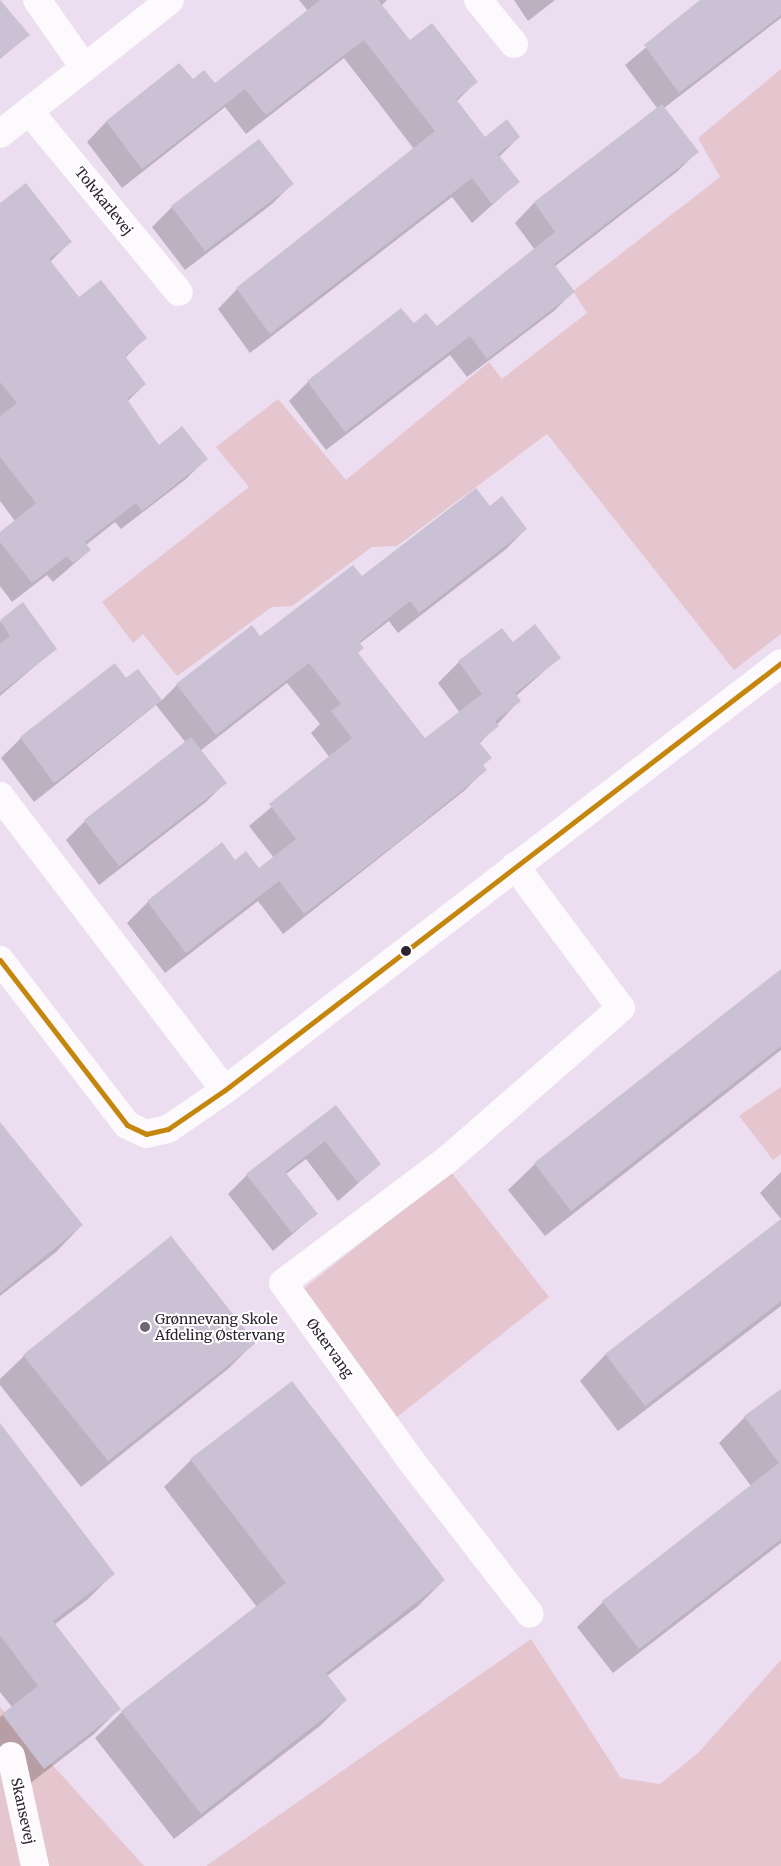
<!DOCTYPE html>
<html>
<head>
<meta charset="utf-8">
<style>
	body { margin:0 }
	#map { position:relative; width:781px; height:1866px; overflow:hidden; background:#ecdef0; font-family:Merriweather,serif }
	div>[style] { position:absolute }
	.green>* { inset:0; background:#e5c6ce }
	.shadow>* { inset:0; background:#0003 }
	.building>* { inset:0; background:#cac2d4 }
	.minor>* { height:28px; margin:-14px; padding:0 14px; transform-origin:14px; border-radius:14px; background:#fcfafd }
	.bus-1>* { height:5px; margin:-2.5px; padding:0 2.5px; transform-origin:2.5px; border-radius:2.5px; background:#c4860c }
	.dots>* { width:14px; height:14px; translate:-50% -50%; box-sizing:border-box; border:2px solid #fff; border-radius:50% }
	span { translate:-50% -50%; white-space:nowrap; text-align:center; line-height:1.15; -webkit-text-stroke:4px #fff; paint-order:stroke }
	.street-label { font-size:14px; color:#2d2430 }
	.poi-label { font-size:14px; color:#2d2430 }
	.left { translate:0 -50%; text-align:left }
</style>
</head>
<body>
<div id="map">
	<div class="green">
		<div style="clip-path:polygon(781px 69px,781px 634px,734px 670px,547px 434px,397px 546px,372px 547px,292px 606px,272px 607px,177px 676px,143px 634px,133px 643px,102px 602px,249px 487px,216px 447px,278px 399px,346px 480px,489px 362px,502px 379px,587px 313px,573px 291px,720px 177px,698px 138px)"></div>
		<div style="clip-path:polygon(781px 1087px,781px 1154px,773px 1160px,739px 1116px)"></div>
		<div style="clip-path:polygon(451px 1172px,549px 1297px,397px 1417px,298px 1293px)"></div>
		<div style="clip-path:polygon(531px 1639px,621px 1778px,660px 1784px,699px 1752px,781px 1660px,781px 1866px,206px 1866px)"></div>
		<div style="clip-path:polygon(0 1707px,144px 1866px,0 1866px)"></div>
	</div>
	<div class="shadow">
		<div style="clip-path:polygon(0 0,28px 35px,0 59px)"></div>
		<div style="clip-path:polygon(299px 0,387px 0,381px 6px,409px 42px,476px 82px,456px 102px,485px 139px,519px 137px,499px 157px,518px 182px,472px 223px,452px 197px,250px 353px,218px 309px,237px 289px,414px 149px,344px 58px,246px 134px,225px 107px,122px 188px,87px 142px,106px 122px,179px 65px,193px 81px,214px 85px,308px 11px)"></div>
		<div style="clip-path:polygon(514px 0,555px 0,528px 21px)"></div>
		<div style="clip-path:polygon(703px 0,781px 0,781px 18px,664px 108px,697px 152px,678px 171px,554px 267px,573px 292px,554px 311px,467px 377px,450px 355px,326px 450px,289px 401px,308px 382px,414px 325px,437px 328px,535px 250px,515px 223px,534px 203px,657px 108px,625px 65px)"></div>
		<div style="clip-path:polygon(259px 141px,292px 184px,272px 204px,185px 270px,152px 227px,172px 207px)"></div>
		<div style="clip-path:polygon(0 205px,70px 242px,50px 262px,78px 299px,145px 338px,125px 358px,145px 384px,127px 402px,158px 447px,206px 459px,186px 479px,121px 529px,115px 522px,86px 545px,90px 550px,53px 582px,47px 575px,12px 602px,0 586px,0 533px,15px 521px,0 501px)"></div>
		<div style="clip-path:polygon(489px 507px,526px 529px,505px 550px,398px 633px,389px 621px,359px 644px,357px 654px,425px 740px,460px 713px,438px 683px,459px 662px,512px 643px,559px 658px,516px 696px,519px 701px,479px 744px,490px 758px,482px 766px,485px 770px,464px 791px,283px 934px,258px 901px,165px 973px,127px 923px,148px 902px,235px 861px,259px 869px,274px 858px,249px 826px,330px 758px,311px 733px,320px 724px,287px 683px,200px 751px,225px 783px,206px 802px,99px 885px,66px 840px,85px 821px,186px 743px,156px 705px,34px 802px,1px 758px,21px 738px,138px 671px,161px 701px,177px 685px)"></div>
		<div style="clip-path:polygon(22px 604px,55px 649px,0 696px,0 622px)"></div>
		<div style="clip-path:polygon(781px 970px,781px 1050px,545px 1236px,508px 1190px,535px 1164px)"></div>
		<div style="clip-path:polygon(335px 1107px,380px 1164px,338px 1201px,306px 1159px,286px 1174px,316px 1214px,273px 1251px,228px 1194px,247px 1175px)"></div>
		<div style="clip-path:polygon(0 1124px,82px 1225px,56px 1252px,0 1296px)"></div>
		<div style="clip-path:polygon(781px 1172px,781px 1219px,760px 1193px)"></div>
		<div style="clip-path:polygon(781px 1220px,781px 1306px,618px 1431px,580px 1381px,606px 1354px)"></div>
		<div style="clip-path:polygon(254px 1343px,228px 1369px,81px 1487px,0 1385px,0 1379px,24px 1356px)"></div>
		<div style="clip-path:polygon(291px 1383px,444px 1580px,417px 1607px,327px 1676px,346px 1700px,320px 1726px,174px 1839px,95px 1738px,122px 1712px,257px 1607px,164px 1487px,191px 1460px)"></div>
		<div style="clip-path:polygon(779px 1392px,781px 1543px,613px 1673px,577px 1627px,603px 1602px,751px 1486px,719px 1443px,745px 1417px)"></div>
		<div style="clip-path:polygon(0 1425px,113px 1574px,88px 1599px,54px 1625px,119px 1709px,94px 1734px,19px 1792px,0 1768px,0 1717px,12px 1707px,0 1692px)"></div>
	</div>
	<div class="building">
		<div style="clip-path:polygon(0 0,30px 35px,0 58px)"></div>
		<div style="clip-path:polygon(320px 0,378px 0,410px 40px,432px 23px,478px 82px,456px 99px,485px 137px,507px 119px,520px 137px,498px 154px,520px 182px,492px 204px,472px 178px,270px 334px,236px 288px,435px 131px,364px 40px,266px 115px,245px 89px,142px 169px,106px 121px,179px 63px,193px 79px,204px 70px,215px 83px)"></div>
		<div style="clip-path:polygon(700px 0,781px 0,781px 15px,679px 93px,644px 45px)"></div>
		<div style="clip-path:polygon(662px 104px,699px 152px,554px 264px,575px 292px,487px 359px,470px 336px,345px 432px,307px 381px,401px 308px,414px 323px,426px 313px,437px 326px,555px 232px,534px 202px)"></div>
		<div style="clip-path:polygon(259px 139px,294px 184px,205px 251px,171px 206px)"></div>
		<div style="clip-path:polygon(26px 183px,72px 242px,49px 259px,79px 297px,101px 280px,147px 338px,125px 356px,146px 384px,127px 399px,159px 445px,182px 426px,208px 459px,142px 511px,136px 503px,85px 542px,91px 550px,73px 563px,67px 556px,32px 583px,0 542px,0 532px,36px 503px,0 457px,0 416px,17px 403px,0 382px,0 203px)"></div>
		<div style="clip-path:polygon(476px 488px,490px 506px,502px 496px,527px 529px,419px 613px,410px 601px,359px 642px,364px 648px,358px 653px,425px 738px,482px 694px,458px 661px,502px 628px,513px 642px,535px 624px,561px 658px,515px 693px,521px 701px,495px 721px,499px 726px,479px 742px,492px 758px,483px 765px,487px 770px,398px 842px,304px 914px,279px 881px,186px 953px,147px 901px,222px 842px,235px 860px,246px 851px,259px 868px,296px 839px,269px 804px,352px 738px,331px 711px,341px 704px,309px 663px,216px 735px,176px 684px,252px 625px,260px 636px,353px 565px,362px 576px)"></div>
		<div style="clip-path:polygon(23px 602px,57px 649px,0 693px,0 644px,10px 636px,0 620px)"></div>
		<div style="clip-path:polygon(115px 663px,126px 678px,138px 669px,162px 700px,54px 783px,20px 737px)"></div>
		<div style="clip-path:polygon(191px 737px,227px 783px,119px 866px,84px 820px)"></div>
		<div style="clip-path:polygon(781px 969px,781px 1046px,571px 1211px,534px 1163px)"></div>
		<div style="clip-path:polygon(336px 1105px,381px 1164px,358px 1183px,325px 1141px,285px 1172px,318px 1214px,292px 1233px,246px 1174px)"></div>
		<div style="clip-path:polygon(0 1122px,83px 1225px,0 1293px)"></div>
		<div style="clip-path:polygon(781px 1219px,781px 1301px,645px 1406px,605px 1354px)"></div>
		<div style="clip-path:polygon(171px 1236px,256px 1343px,108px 1461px,23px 1355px)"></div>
		<div style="clip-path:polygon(292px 1381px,445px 1580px,326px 1673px,347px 1700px,201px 1814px,121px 1711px,286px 1583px,190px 1459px)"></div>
		<div style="clip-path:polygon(781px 1389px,781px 1539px,639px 1649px,602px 1601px,779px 1463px,744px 1416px)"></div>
		<div style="clip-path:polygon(0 1423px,115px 1574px,53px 1621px,121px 1709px,44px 1769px,2px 1714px,38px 1686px,0 1635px)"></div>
	</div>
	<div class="minor">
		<div style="left:37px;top:0;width:82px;rotate:55deg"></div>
		<div style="left:478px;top:0;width:57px;rotate:50.7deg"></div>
		<div style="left:29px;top:111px;width:235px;rotate:50.4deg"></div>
		<div style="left:0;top:134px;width:216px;rotate:-38.2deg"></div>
		<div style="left:0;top:796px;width:370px;rotate:52.6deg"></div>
		<div style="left:515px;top:866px;width:177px;rotate:53.3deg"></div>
		<div style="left:621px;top:1008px;width:230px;rotate:138.9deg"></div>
		<div style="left:448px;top:1159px;width:206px;rotate:143.1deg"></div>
		<div style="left:283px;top:1283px;width:221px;rotate:54.2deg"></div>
		<div style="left:412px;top:1462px;width:192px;rotate:52.2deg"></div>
		<div style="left:0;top:960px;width:208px;rotate:52.4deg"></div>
		<div style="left:127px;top:1125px;width:21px;rotate:25deg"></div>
		<div style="left:146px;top:1134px;width:23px;rotate:-13deg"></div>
		<div style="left:168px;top:1129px;width:69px;rotate:-34.4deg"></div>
		<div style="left:225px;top:1090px;width:701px;rotate:-37.52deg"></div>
		<div style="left:11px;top:1756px;width:113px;rotate:77.7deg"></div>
	</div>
	<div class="bus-1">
		<div style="left:0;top:960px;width:208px;rotate:52.4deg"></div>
		<div style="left:127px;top:1125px;width:21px;rotate:25deg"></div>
		<div style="left:146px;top:1134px;width:23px;rotate:-13deg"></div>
		<div style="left:168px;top:1129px;width:69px;rotate:-34.4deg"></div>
		<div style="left:225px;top:1090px;width:701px;rotate:-37.52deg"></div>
	</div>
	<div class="dots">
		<div style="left:406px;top:951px;background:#2d2430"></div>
		<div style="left:145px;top:1327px;background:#706573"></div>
	</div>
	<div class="street-label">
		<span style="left:104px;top:201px;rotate:51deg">Tolvkarlevej</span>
		<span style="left:330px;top:1348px;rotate:54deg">Østervang</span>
		<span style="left:23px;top:1811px;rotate:78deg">Skansevej</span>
	</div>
	<div class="poi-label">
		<span class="left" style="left:155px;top:1327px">Grønnevang Skole<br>Afdeling Østervang</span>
	</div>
</div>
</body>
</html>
